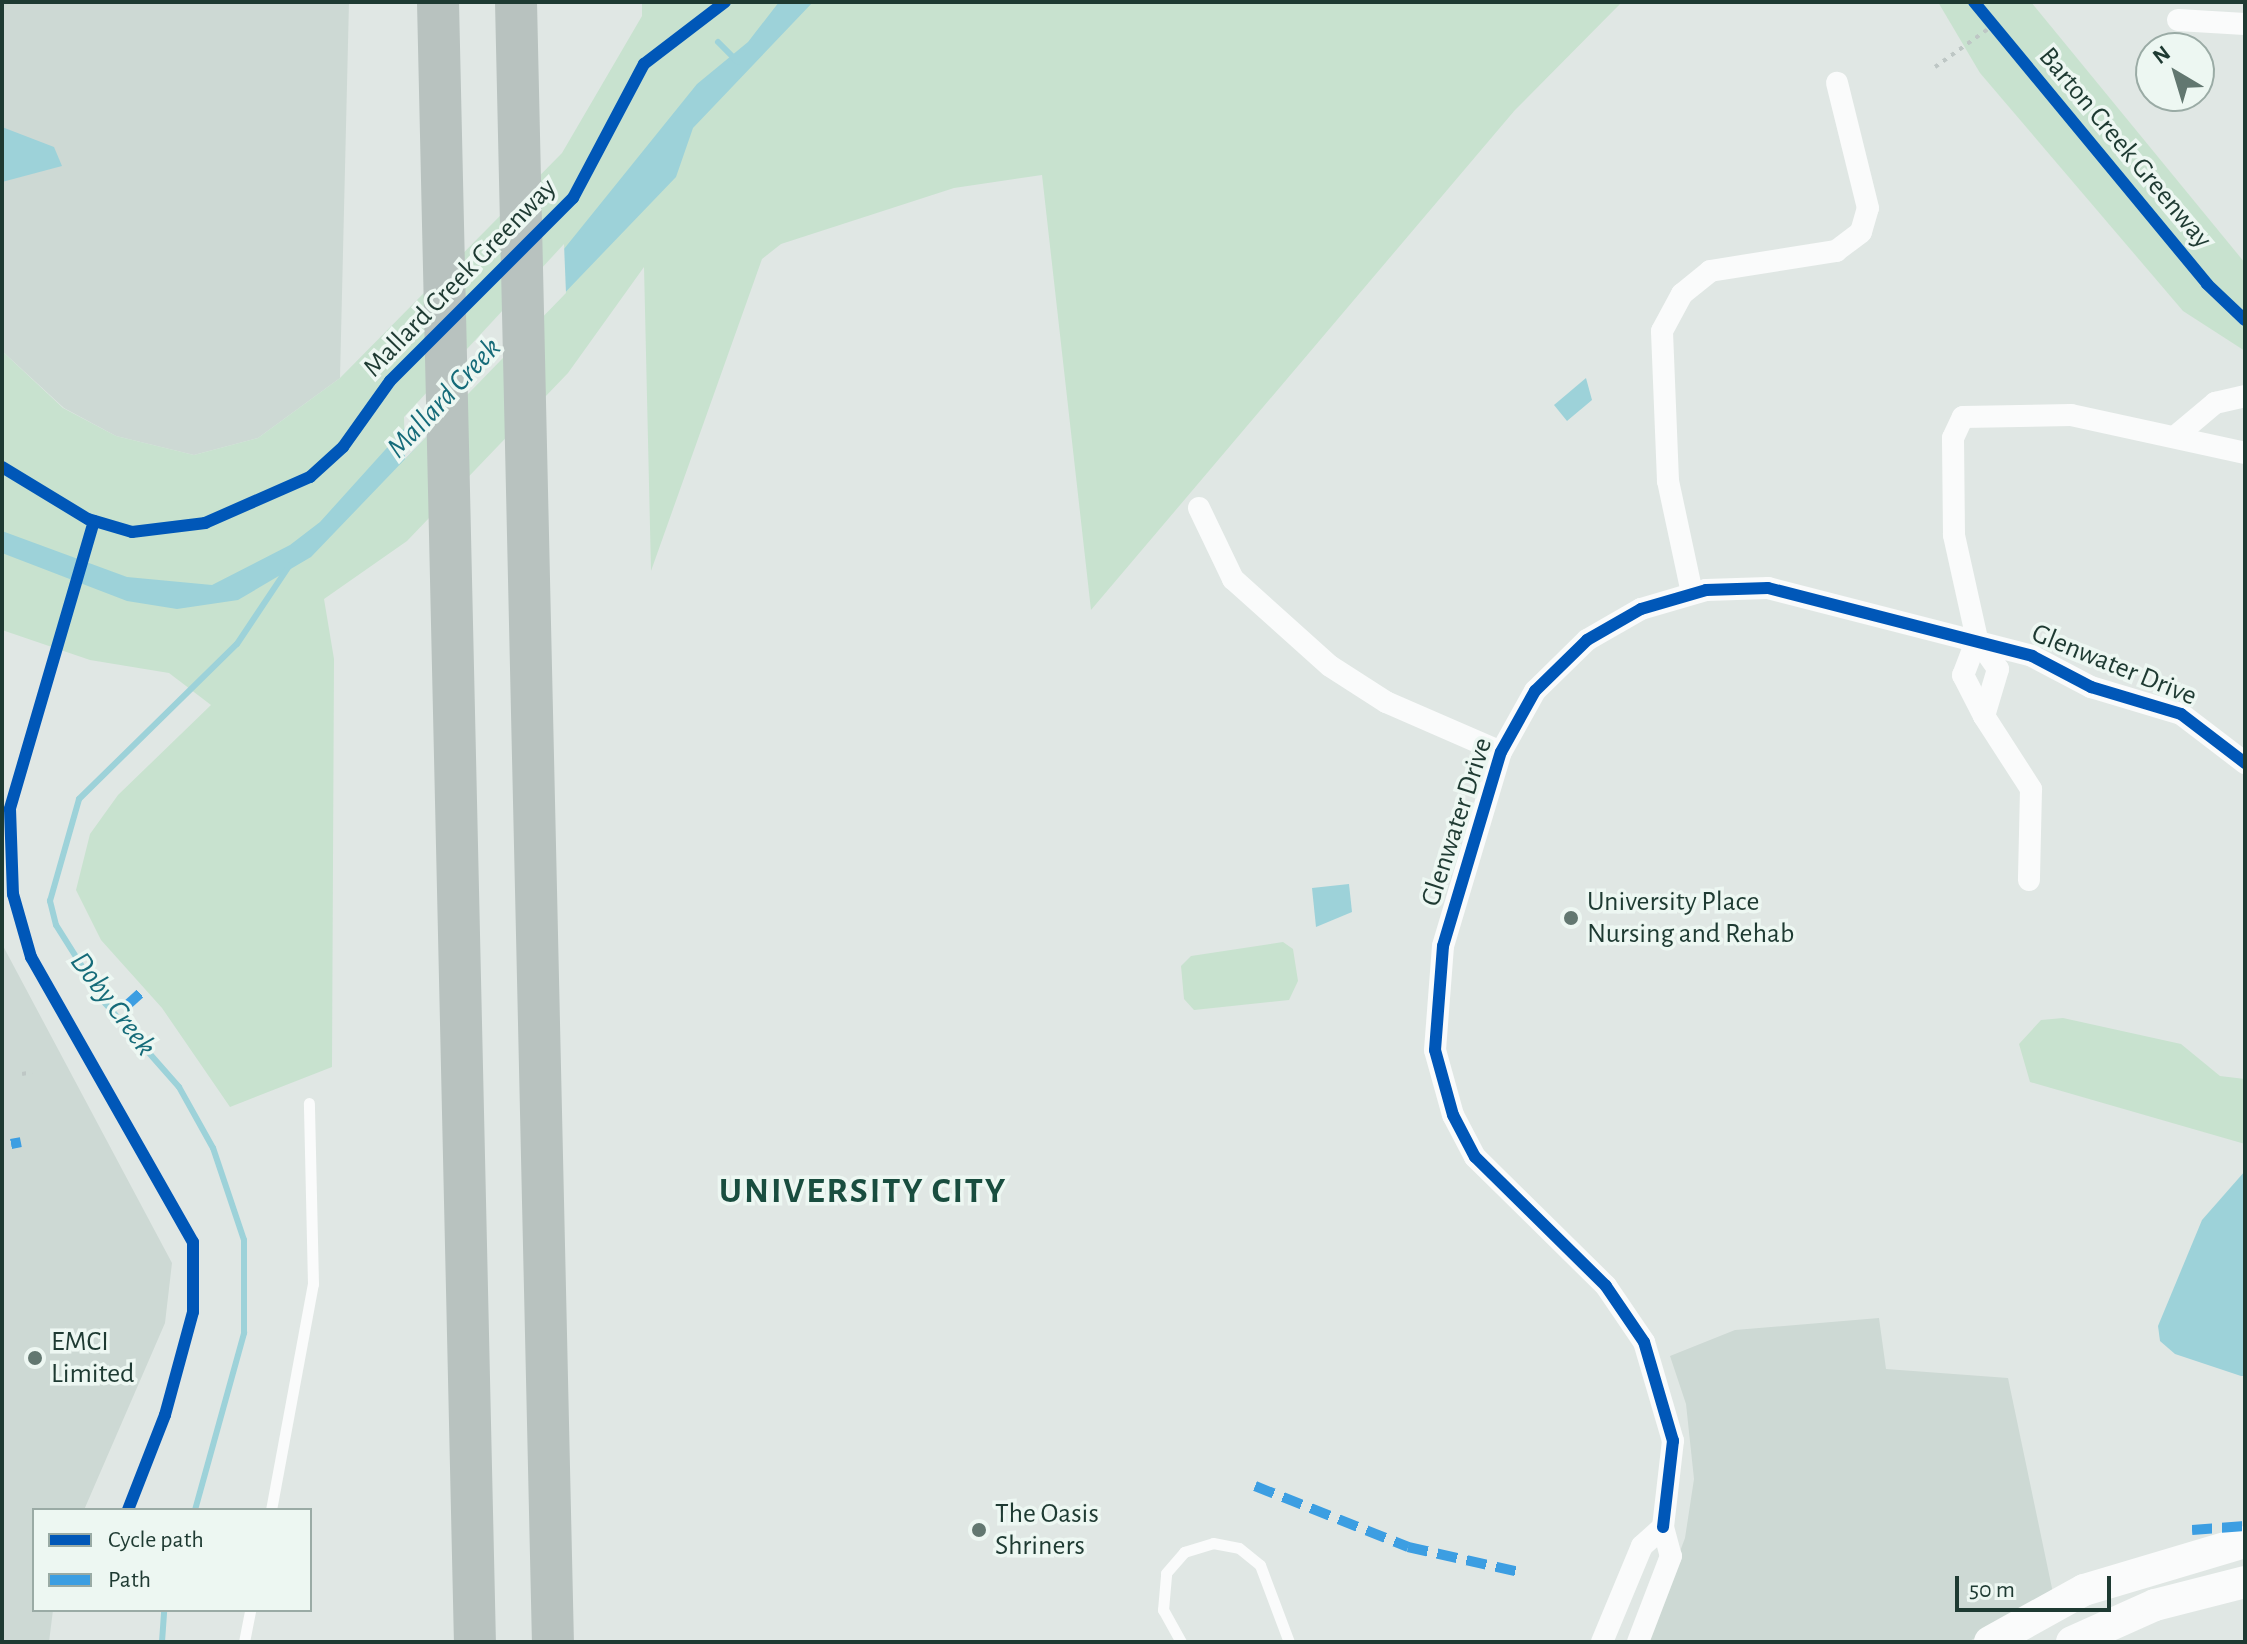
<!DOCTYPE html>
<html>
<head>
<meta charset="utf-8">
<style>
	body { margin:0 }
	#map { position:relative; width:2247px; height:1644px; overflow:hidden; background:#e0e7e4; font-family:"Alegreya Sans",sans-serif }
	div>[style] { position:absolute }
	.built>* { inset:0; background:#cdd9d4 }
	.green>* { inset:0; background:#c8e2cf }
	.water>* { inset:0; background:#9dd2d9 }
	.pier>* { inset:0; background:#e0e7e4 }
	.stream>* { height:6px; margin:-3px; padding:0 3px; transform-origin:3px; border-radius:3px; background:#9dd2d9 }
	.path>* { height:4px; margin-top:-2px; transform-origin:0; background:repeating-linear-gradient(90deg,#bec7c5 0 4px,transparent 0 10px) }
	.lane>* { height:11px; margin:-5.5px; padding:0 5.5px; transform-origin:5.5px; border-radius:5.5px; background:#fafbfb }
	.street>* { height:22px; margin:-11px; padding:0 11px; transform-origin:11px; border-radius:11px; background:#fafbfb }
	.secondary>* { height:32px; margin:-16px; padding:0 16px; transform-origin:16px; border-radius:16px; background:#fafbfb }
	.highway>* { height:42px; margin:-21px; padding:0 21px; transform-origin:21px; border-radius:21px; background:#b8c2bf }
	.quiet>* { height:10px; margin-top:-5px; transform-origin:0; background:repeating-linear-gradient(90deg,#3c9ee2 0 20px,transparent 0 30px) }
	.cycleway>* { height:12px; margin:-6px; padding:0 6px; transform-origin:6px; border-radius:6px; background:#0057b8 }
	.dots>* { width:22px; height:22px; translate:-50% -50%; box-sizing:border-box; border:4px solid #edf7f2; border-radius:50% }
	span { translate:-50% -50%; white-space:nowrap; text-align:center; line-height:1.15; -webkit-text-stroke:7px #edf7f2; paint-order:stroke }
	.street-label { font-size:28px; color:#1e3a32 }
	.poi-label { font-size:28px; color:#1e3a32 }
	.left { translate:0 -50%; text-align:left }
	.water-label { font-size:30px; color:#156b79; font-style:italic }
	.district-label { font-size:36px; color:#194d3f; font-weight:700; letter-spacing:2px }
	.frame { position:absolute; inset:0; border:4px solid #1e3a32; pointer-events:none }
	.legend { position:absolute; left:32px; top:1508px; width:280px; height:104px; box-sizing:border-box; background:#edf7f2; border:2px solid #9aaba5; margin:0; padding:10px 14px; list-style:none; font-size:24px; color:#1e3a32 }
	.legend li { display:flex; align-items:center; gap:16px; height:40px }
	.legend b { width:40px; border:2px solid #9aaba5 }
	.north { position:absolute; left:2135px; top:32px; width:80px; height:80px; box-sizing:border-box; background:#edf7f2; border:2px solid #9aaba5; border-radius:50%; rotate:322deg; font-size:22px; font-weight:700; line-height:32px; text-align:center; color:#1e3a32 }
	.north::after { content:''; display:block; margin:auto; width:28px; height:36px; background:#627770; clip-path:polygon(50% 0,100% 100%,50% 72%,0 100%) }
	.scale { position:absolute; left:1955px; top:1576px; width:156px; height:36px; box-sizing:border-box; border:4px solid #1e3a32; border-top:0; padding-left:10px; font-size:24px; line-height:28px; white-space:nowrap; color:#1e3a32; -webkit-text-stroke:6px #edf7f2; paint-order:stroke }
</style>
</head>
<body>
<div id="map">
	<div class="built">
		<div style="clip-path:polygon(2px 2px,349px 2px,340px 378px,258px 438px,194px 455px,116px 436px,64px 408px,2px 351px)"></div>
		<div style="clip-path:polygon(2px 944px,172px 1263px,165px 1323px,84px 1510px,34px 1510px,34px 1610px,53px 1610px,49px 1642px,2px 1642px)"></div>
		<div style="clip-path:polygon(1879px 1318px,1886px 1369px,2008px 1378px,2053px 1593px,1968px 1642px,1646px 1642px,1685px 1538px,1694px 1479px,1686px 1404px,1670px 1356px,1735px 1330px)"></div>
	</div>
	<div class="green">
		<div style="clip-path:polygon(642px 2px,1622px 2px,1515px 110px,1091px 610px,1042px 175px,954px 188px,781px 244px,762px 259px,651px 571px,644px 267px,568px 373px,407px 541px,324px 599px,334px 659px,332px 1067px,230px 1107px,162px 1008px,101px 940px,76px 890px,90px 834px,118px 795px,211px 705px,169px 673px,90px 660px,2px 630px,2px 351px,63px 408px,116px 436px,194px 455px,258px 438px,340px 378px,562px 153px,642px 16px)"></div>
		<div style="clip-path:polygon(1938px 2px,2031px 2px,2245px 263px,2245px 351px,2183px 311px,1980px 73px)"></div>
		<div style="clip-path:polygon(1283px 942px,1293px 949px,1298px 981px,1289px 1000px,1194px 1010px,1184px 999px,1181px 966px,1191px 956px)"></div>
		<div style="clip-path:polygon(2063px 1018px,2181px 1044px,2220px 1076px,2245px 1079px,2245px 1144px,2030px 1082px,2019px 1044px,2041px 1020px)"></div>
	</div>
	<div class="water">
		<div style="clip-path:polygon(779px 2px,813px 2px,693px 128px,676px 177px,311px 557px,238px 600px,177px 609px,127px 601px,2px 553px,2px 531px,127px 577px,212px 585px,290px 545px,320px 522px,543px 275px,697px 84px,748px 42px)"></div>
		<div style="clip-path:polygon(2px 127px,54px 147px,62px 166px,2px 182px)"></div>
		<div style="clip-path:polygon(1586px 378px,1592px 400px,1567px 421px,1554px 405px)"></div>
		<div style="clip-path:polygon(1349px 884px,1352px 912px,1316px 927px,1312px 888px)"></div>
		<div style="clip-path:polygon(2245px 1171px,2245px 1376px,2241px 1376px,2175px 1354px,2160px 1341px,2158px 1326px,2202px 1220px)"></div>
	</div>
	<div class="pier">
		<div style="clip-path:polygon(564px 244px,566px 293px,405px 459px,404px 417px)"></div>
	</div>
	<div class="stream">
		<div style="left:718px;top:42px;width:28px;rotate:45deg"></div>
		<div style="left:195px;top:1510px;width:184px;rotate:-74.5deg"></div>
		<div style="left:244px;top:1333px;width:93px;rotate:-90deg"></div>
		<div style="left:244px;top:1240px;width:97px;rotate:-108.6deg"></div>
		<div style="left:213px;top:1148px;width:70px;rotate:-119.1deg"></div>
		<div style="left:179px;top:1087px;width:112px;rotate:-131.4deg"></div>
		<div style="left:105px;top:1003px;width:92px;rotate:-122.1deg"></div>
		<div style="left:56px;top:925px;width:25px;rotate:-104deg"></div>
		<div style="left:50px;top:901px;width:106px;rotate:-74.1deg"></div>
		<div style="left:79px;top:799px;width:221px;rotate:-44.5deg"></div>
		<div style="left:237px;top:644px;width:94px;rotate:-56.3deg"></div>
		<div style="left:162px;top:1642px;width:32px;rotate:-86deg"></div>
	</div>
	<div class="path">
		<div style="left:1935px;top:67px;width:65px;rotate:-35.6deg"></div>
		<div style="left:22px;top:1074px;width:10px;rotate:-11deg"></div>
	</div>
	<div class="lane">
		<div style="left:271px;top:1510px;width:230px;rotate:-79.5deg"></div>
		<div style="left:313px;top:1284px;width:181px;rotate:-91.3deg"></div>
		<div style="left:244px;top:1642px;width:33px;rotate:-79deg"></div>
		<div style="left:1181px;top:1642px;width:37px;rotate:-119deg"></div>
		<div style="left:1163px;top:1610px;width:37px;rotate:-85deg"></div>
		<div style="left:1166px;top:1573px;width:28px;rotate:-49deg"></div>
		<div style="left:1184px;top:1552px;width:30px;rotate:-17deg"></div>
		<div style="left:1213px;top:1543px;width:26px;rotate:11deg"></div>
		<div style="left:1239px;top:1548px;width:27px;rotate:39deg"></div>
		<div style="left:1260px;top:1565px;width:82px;rotate:69.4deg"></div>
	</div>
	<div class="street">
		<div style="left:2178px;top:20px;width:67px;rotate:3.4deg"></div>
		<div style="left:2177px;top:435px;width:50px;rotate:-40.1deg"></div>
		<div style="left:2215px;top:403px;width:31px;rotate:-13deg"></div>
		<div style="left:1199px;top:508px;width:79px;rotate:64.4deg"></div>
		<div style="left:1233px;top:579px;width:130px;rotate:41.9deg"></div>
		<div style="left:1330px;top:666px;width:67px;rotate:32.7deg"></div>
		<div style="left:1386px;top:702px;width:125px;rotate:23.5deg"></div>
		<div style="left:1692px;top:593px;width:115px;rotate:-102.1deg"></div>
		<div style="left:1668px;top:481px;width:150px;rotate:-92.3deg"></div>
		<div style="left:1662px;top:331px;width:42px;rotate:-61.6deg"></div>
		<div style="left:1682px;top:294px;width:36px;rotate:-39deg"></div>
		<div style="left:1710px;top:271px;width:128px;rotate:-9deg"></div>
		<div style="left:1836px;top:251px;width:31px;rotate:-37deg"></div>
		<div style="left:1861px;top:232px;width:25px;rotate:-74deg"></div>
		<div style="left:1868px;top:208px;width:129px;rotate:-103.9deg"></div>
		<div style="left:1977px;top:639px;width:39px;rotate:111deg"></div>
		<div style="left:1963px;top:675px;width:46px;rotate:62.9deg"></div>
		<div style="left:1984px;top:716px;width:49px;rotate:-73.4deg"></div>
		<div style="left:1998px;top:669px;width:37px;rotate:-125deg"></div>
		<div style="left:1977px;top:639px;width:107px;rotate:-102.5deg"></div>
		<div style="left:1954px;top:535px;width:97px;rotate:-90.6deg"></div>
		<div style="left:1953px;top:438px;width:23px;rotate:-65deg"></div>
		<div style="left:1963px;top:417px;width:108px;rotate:-1.1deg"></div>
		<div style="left:2071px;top:415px;width:178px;rotate:12.3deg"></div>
		<div style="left:1984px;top:716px;width:87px;rotate:57.2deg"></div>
		<div style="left:2031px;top:789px;width:91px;rotate:91.3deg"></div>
		<div style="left:1663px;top:1527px;width:87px;rotate:-83.4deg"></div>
		<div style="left:1673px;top:1441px;width:103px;rotate:-106.3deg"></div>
		<div style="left:1644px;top:1342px;width:68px;rotate:-124.2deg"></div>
		<div style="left:1606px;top:1286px;width:184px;rotate:-135.4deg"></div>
		<div style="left:1475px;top:1157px;width:47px;rotate:-117.6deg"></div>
		<div style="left:1453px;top:1115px;width:67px;rotate:-105.5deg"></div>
		<div style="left:1435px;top:1050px;width:104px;rotate:-85.6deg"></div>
		<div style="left:1443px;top:946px;width:202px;rotate:-73.4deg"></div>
		<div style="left:1501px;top:752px;width:70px;rotate:-60.9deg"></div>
		<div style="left:1535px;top:691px;width:73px;rotate:-44.4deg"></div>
		<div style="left:1587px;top:640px;width:62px;rotate:-29.9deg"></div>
		<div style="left:1641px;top:609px;width:68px;rotate:-16.3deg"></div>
		<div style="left:1706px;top:590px;width:62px;rotate:-1.8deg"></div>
		<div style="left:1768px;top:588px;width:273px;rotate:14.4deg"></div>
		<div style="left:2032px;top:656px;width:67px;rotate:27.7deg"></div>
		<div style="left:2091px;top:687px;width:94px;rotate:16.7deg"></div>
		<div style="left:2181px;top:714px;width:81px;rotate:37.4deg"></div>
		<div style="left:1602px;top:1642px;width:104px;rotate:-67.4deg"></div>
		<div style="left:1642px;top:1546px;width:28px;rotate:-42deg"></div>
		<div style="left:1663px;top:1527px;width:30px;rotate:75deg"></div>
		<div style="left:1671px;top:1556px;width:92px;rotate:111deg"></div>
	</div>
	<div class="secondary">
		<div style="left:1990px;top:1642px;width:107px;rotate:-29deg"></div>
		<div style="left:2084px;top:1590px;width:168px;rotate:-16.6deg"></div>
		<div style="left:2072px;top:1642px;width:91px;rotate:-24deg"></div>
		<div style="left:2155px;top:1605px;width:93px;rotate:-14.3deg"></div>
	</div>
	<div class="highway">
		<div style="left:438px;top:2px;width:1640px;rotate:88.71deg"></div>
		<div style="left:516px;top:2px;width:1640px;rotate:88.71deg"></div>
	</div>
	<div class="quiet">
		<div style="left:125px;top:1007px;width:27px;rotate:-42deg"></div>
		<div style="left:11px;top:1144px;width:10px;rotate:-11deg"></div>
		<div style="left:1255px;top:1486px;width:165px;rotate:21.7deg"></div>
		<div style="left:1408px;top:1547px;width:118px;rotate:12.7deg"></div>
		<div style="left:2192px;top:1530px;width:53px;rotate:-4.3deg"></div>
	</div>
	<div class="cycleway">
		<div style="left:1974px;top:2px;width:366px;rotate:50.4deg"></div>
		<div style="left:2207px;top:284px;width:52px;rotate:43.5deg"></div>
		<div style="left:2px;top:467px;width:100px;rotate:31.2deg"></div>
		<div style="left:88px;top:519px;width:46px;rotate:16.5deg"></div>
		<div style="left:132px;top:532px;width:74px;rotate:-7deg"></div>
		<div style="left:205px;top:523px;width:115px;rotate:-23.7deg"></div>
		<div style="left:310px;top:477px;width:45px;rotate:-42.3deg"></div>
		<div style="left:343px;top:447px;width:81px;rotate:-54.5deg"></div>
		<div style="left:390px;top:381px;width:259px;rotate:-45deg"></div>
		<div style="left:573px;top:198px;width:152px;rotate:-62.1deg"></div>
		<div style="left:644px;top:64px;width:102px;rotate:-37.4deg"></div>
		<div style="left:94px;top:521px;width:300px;rotate:106.3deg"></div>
		<div style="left:10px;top:809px;width:85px;rotate:88deg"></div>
		<div style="left:13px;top:894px;width:66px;rotate:74.1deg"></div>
		<div style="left:31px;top:957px;width:328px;rotate:60.4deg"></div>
		<div style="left:193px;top:1242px;width:70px;rotate:90deg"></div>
		<div style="left:193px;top:1312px;width:107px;rotate:105.2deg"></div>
		<div style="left:165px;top:1415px;width:102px;rotate:111.3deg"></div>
		<div style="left:1663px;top:1527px;width:87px;rotate:-83.4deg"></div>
		<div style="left:1673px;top:1441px;width:103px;rotate:-106.3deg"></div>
		<div style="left:1644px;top:1342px;width:68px;rotate:-124.2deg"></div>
		<div style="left:1606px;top:1286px;width:184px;rotate:-135.4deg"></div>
		<div style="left:1475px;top:1157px;width:47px;rotate:-117.6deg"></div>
		<div style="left:1453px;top:1115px;width:67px;rotate:-105.5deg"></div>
		<div style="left:1435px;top:1050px;width:104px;rotate:-85.6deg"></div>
		<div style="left:1443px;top:946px;width:202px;rotate:-73.4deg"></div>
		<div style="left:1501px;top:752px;width:70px;rotate:-60.9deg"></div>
		<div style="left:1535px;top:691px;width:73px;rotate:-44.4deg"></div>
		<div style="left:1587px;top:640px;width:62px;rotate:-29.9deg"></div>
		<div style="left:1641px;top:609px;width:68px;rotate:-16.3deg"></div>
		<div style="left:1706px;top:590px;width:62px;rotate:-1.8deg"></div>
		<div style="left:1768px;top:588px;width:273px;rotate:14.4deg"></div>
		<div style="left:2032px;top:656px;width:67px;rotate:27.7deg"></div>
		<div style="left:2091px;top:687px;width:94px;rotate:16.7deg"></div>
		<div style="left:2181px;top:714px;width:81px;rotate:37.4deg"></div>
	</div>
	<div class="dots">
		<div style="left:1571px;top:918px;background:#627770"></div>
		<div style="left:35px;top:1358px;background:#627770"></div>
		<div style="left:979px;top:1530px;background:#627770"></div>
	</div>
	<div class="street-label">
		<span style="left:2125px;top:148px;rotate:50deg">Barton Creek Greenway</span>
		<span style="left:460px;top:278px;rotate:-46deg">Mallard Creek Greenway</span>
		<span style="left:2114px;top:665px;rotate:22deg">Glenwater Drive</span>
		<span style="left:1457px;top:822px;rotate:-72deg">Glenwater Drive</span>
	</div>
	<div class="poi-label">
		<span class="left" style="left:1587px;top:918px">University Place<br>Nursing and Rehab</span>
		<span class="left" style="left:51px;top:1358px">EMCI<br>Limited</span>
		<span class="left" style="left:995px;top:1530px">The Oasis<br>Shriners</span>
	</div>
	<div class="water-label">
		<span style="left:444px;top:398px;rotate:-47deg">Mallard Creek</span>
		<span style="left:113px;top:1004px;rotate:53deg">Doby Creek</span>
	</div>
	<div class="district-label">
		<span style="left:863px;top:1192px">UNIVERSITY CITY</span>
	</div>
	<div class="frame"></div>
	<ul class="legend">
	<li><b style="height:10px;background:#0057b8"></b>Cycle path</li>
	<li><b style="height:10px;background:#3c9ee2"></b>Path</li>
	</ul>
	<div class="north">N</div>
	<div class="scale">50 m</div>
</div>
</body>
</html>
